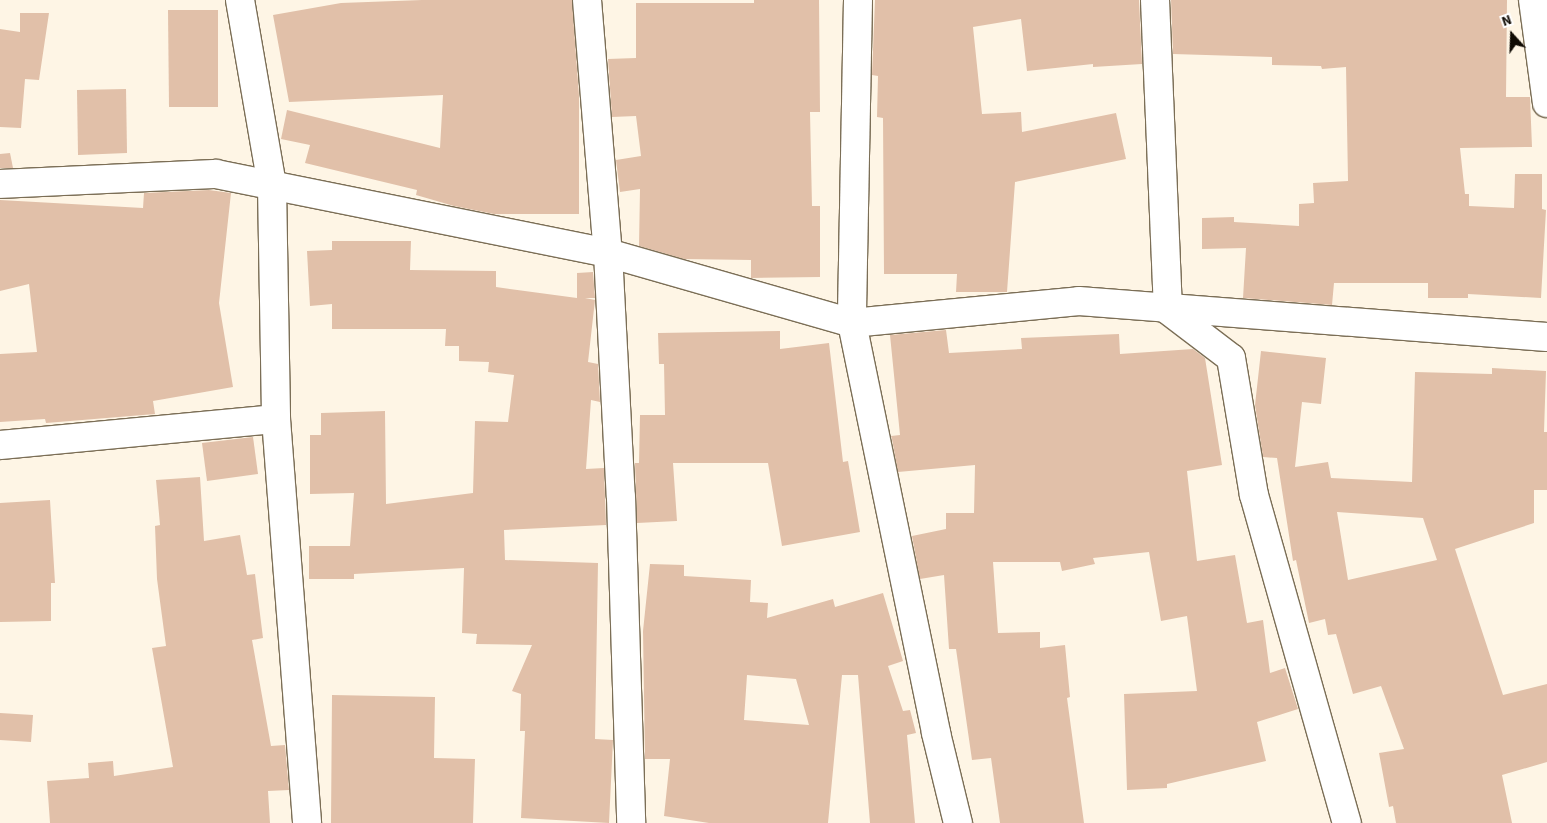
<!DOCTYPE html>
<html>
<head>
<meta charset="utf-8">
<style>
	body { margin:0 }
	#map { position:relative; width:1547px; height:823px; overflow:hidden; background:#fef5e5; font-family:"Source Sans 3",sans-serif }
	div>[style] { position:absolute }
	.building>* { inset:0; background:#e1c0a9 }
	.roads { filter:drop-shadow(1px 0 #7b6e56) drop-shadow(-1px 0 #7b6e56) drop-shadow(0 1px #7b6e56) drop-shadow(0 -1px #7b6e56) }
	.minor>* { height:28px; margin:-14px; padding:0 14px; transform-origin:14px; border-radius:14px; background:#fff }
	span { translate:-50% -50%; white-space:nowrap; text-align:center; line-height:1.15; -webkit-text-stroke:5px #fff; paint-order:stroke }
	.north { position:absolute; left:1487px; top:10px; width:50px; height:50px; -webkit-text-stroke:4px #fff; paint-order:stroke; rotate:340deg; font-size:14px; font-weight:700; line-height:20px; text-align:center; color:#0f0a03 }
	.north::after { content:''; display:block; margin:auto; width:18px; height:22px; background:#0f0a03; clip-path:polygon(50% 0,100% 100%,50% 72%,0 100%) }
</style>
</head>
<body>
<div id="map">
	<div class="building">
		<div style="clip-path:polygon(422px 0,572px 0,579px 96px,579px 214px,494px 214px,454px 206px,416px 195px,417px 190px,305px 163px,310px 145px,281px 139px,287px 110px,440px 148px,443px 95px,289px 102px,273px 15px,341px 3px)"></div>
		<div style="clip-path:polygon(754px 0,819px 0,820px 112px,810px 112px,812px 206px,820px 206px,820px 277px,751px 278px,751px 260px,684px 259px,639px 246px,640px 189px,620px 192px,616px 160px,641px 156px,636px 116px,612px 117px,608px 59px,636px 58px,636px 3px,754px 3px)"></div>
		<div style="clip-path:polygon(875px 0,1139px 0,1142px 64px,1093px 67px,1093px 64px,1027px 71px,1021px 19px,973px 27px,982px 114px,1021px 112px,1022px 132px,1116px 113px,1126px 159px,1015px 182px,1007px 292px,956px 292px,957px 274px,884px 274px,883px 118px,877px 117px,878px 76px,872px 75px)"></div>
		<div style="clip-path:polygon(1171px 0,1507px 0,1506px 97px,1530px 97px,1532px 147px,1460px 148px,1465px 194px,1469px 194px,1469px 206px,1514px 208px,1515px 174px,1542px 174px,1542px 209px,1546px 210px,1541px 298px,1468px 294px,1468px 298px,1428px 298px,1428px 283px,1334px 283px,1332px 305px,1243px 298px,1246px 248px,1202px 249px,1202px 218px,1234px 217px,1234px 222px,1299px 226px,1299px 204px,1314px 203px,1313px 183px,1348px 181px,1346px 67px,1322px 69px,1321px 66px,1272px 65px,1272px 57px,1173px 54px)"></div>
		<div style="clip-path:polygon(168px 10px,218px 10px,218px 107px,169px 107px)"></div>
		<div style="clip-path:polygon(20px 13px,49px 13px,39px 80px,25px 79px,21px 128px,0 127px,0 29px,20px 32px)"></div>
		<div style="clip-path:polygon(126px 89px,127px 153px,78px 155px,77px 90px)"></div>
		<div style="clip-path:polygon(10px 153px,13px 168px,0 168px,0 154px)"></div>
		<div style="clip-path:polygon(209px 190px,231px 193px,219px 303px,233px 387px,153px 401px,155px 414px,46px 423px,45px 419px,0 422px,0 354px,37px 352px,29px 284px,0 291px,0 200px,143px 208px,144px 193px)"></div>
		<div style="clip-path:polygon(332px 241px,411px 241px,410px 270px,496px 271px,496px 287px,577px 298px,577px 273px,593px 272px,595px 298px,585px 298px,595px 300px,588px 362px,598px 364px,600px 402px,591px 400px,586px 469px,604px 468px,606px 525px,504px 530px,505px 560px,598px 563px,595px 739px,613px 740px,609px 823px,521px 818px,525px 731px,520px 731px,521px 694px,512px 691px,532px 645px,476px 644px,477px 634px,462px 633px,464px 568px,354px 574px,354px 579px,309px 579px,309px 546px,350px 546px,354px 493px,310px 494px,310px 435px,321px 435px,321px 413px,385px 411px,386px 504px,473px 493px,475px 421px,508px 422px,514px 375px,488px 372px,489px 362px,459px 361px,459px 346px,445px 346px,446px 329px,332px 329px,332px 304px,310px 306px,307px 251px,332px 250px)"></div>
		<div style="clip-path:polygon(946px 330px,949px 353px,1022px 349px,1021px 338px,1119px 334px,1120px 354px,1193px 349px,1205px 358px,1222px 465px,1187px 471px,1197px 561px,1235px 555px,1247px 623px,1263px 620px,1270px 673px,1285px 668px,1298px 709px,1257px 722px,1266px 761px,1167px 784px,1167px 788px,1127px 790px,1124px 694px,1197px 691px,1187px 616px,1161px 621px,1149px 552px,1093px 558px,1095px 564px,1062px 571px,1060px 562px,993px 562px,998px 633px,1040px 632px,1040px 648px,1065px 645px,1070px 697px,1067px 698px,1084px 823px,1000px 823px,991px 758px,972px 760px,956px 649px,949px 649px,944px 575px,920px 579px,912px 536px,946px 529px,946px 513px,974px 513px,975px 465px,898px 472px,892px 439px,891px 436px,900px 435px,890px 335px)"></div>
		<div style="clip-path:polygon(780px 331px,780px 349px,829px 343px,843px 462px,848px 461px,860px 532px,782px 546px,768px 463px,673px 463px,677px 521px,637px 523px,635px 463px,639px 463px,640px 415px,665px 415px,664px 364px,659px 364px,658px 333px)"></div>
		<div style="clip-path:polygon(evenodd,1261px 351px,1326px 358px,1321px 404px,1302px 402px,1295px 467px,1328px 462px,1331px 478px,1412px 482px,1415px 372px,1492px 374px,1492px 368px,1546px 371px,1544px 432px,1547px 432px,1547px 490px,1534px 490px,1534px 523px,1455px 549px,1503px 695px,1547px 684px,1547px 762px,1502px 775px,1512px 823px,1396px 823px,1393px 806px,1389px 807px,1379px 753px,1404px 749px,1381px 686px,1353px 694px,1336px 634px,1328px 635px,1325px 619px,1309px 623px,1296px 560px,1293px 561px,1277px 458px,1263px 457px,1255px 405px,1261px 351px,1337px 512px,1423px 518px,1437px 560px,1348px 580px,1337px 512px)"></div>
		<div style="clip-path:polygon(253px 437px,258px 474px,207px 481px,202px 443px)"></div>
		<div style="clip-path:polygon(200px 477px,204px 541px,240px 535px,247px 575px,255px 574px,263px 638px,252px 640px,271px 746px,285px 745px,289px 790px,268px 791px,270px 823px,50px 823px,47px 781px,89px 778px,88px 763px,113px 761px,114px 776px,173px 767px,152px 648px,166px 646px,157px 579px,155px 526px,160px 525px,156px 480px)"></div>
		<div style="clip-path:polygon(50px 500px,55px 583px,51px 583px,51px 621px,0 622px,0 503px)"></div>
		<div style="clip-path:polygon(evenodd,650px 564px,684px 565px,684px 576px,751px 580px,750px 602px,768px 603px,767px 618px,833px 599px,835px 607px,883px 593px,903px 661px,888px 666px,903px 711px,910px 710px,916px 733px,907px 735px,915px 823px,870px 823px,858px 675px,842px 675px,828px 823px,709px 823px,664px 816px,670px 759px,645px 759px,643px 631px,650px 564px,747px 675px,796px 679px,809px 725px,744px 720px,747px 675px)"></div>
		<div style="clip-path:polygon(332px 695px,435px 697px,434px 758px,475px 759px,473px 823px,331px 823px)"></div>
		<div style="clip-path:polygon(0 713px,33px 715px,31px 742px,0 740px)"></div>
	</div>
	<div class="roads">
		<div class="minor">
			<div style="left:240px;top:0;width:189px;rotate:80.2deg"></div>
			<div style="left:272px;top:186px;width:233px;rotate:89deg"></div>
			<div style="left:276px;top:419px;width:405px;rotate:85.6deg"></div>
			<div style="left:587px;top:0;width:254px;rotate:85.3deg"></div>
			<div style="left:608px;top:253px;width:244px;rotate:87deg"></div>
			<div style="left:621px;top:497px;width:326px;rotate:88.2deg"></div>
			<div style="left:858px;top:0;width:323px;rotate:91.1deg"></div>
			<div style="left:852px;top:323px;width:419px;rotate:78.4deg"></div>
			<div style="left:936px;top:733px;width:93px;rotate:76.3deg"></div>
			<div style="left:1155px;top:0;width:310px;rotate:87.6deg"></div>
			<div style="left:1168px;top:310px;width:79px;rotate:37.3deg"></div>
			<div style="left:1231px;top:358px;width:139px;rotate:80.5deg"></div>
			<div style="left:1254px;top:495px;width:341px;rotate:74.2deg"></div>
			<div style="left:1533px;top:0;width:104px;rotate:82.3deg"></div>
			<div style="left:0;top:184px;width:216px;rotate:-2.7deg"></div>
			<div style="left:216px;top:174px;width:400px;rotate:11.4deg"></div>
			<div style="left:608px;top:253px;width:254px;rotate:16deg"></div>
			<div style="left:852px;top:323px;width:228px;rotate:-5.5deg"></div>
			<div style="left:1079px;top:301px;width:469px;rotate:4.4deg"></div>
			<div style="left:0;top:445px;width:277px;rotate:-5.4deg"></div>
		</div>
	</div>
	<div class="north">N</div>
</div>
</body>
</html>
